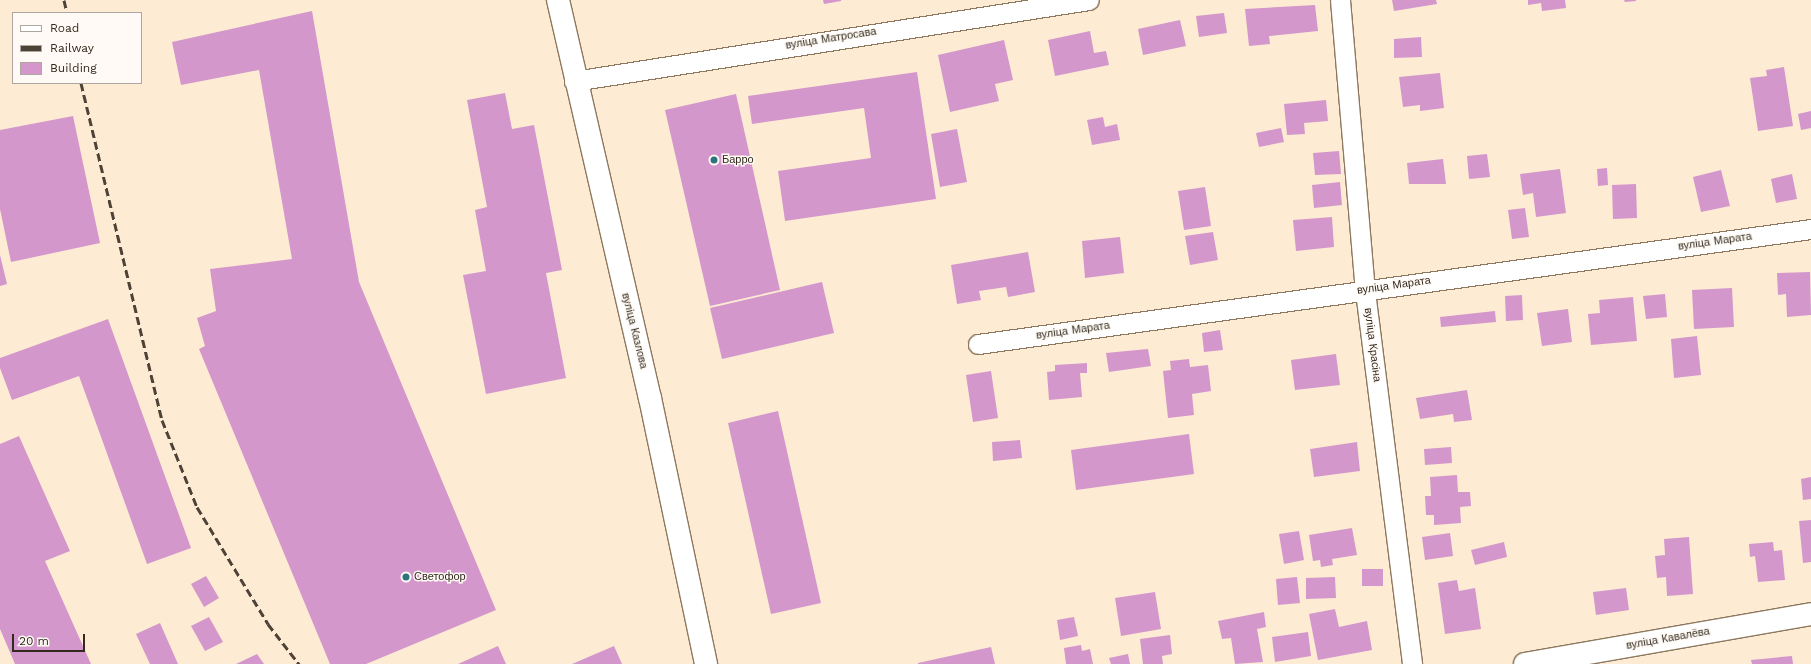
<!DOCTYPE html>
<html>
<head>
<meta charset="utf-8">
<style>
	body { margin:0 }
	#map { position:relative; width:1811px; height:664px; overflow:hidden; background:#fdebd4; font-family:"Work Sans",sans-serif }
	div>[style] { position:absolute }
	.building>* { inset:0; background:#d497cc }
	.roads { filter:drop-shadow(1px 0 #8c785e) drop-shadow(-1px 0 #8c785e) drop-shadow(0 1px #8c785e) drop-shadow(0 -1px #8c785e) }
	.minor>* { height:19px; margin:-9.5px; padding:0 9.5px; transform-origin:9.5px; border-radius:9.5px; background:#fff }
	.tertiary>* { height:22px; margin:-11px; padding:0 11px; transform-origin:11px; border-radius:11px; background:#fff }
	.secondary>* { height:22px; margin:-11px; padding:0 11px; transform-origin:11px; border-radius:11px; background:#fff }
	.rail>* { height:3px; margin-top:-1.5px; transform-origin:0; background:repeating-linear-gradient(90deg,#4c4236 0 8px,transparent 0 12px) }
	.dots>* { width:11px; height:11px; translate:-50% -50%; box-sizing:border-box; border:2px solid #fffaf5; border-radius:50% }
	span { translate:-50% -50%; white-space:nowrap; text-align:center; line-height:1.15; -webkit-text-stroke:3px #fffaf5; paint-order:stroke }
	.street-label { font-size:11px; color:#322a1f }
	.poi-label { font-size:11px; color:#322a1f }
	.left { translate:0 -50%; text-align:left }
	.legend { position:absolute; left:12px; top:12px; width:130px; height:72px; box-sizing:border-box; background:#fffaf5; border:1px solid #ada79f; margin:0; padding:5px 7px; list-style:none; font-size:12px; color:#322a1f }
	.legend li { display:flex; align-items:center; gap:8px; height:20px }
	.legend b { width:20px; border:1px solid #ada79f }
	.scale { position:absolute; left:12px; top:634px; width:73px; height:18px; box-sizing:border-box; border:2px solid #322a1f; border-top:0; padding-left:5px; font-size:12px; line-height:14px; white-space:nowrap; color:#322a1f; -webkit-text-stroke:3px #fffaf5; paint-order:stroke }
</style>
</head>
<body>
<div id="map">
	<div class="building">
		<div style="clip-path:polygon(823px 0,841px 0,841px 1px,824px 4px)"></div>
		<div style="clip-path:polygon(1392px 0,1436px 0,1437px 4px,1394px 11px)"></div>
		<div style="clip-path:polygon(1528px 0,1565px 0,1566px 8px,1542px 11px,1541px 3px,1528px 5px)"></div>
		<div style="clip-path:polygon(1624px 0,1636px 0,1636px 1px,1625px 2px)"></div>
		<div style="clip-path:polygon(1315px 5px,1318px 31px,1269px 36px,1270px 44px,1249px 46px,1245px 9px)"></div>
		<div style="clip-path:polygon(312px 11px,359px 282px,496px 610px,366px 664px,330px 664px,199px 349px,205px 346px,197px 318px,216px 311px,210px 269px,292px 259px,259px 70px,181px 85px,172px 42px)"></div>
		<div style="clip-path:polygon(1224px 13px,1227px 33px,1199px 37px,1196px 16px)"></div>
		<div style="clip-path:polygon(1180px 20px,1186px 46px,1143px 55px,1138px 29px)"></div>
		<div style="clip-path:polygon(1090px 31px,1094px 53px,1106px 51px,1109px 65px,1055px 76px,1048px 40px)"></div>
		<div style="clip-path:polygon(1421px 37px,1422px 57px,1394px 58px,1394px 39px)"></div>
		<div style="clip-path:polygon(1004px 40px,1013px 80px,995px 84px,999px 101px,950px 112px,938px 55px)"></div>
		<div style="clip-path:polygon(1784px 67px,1793px 126px,1758px 131px,1750px 78px,1767px 76px,1766px 70px)"></div>
		<div style="clip-path:polygon(917px 72px,936px 199px,785px 221px,778px 171px,871px 158px,864px 108px,752px 124px,748px 96px)"></div>
		<div style="clip-path:polygon(1440px 73px,1444px 108px,1420px 111px,1420px 105px,1403px 107px,1399px 77px)"></div>
		<div style="clip-path:polygon(505px 93px,512px 129px,534px 125px,562px 270px,546px 273px,566px 378px,486px 394px,463px 275px,486px 271px,475px 210px,487px 207px,467px 100px)"></div>
		<div style="clip-path:polygon(736px 94px,780px 290px,710px 306px,665px 110px)"></div>
		<div style="clip-path:polygon(1326px 100px,1328px 121px,1304px 123px,1305px 134px,1287px 135px,1284px 104px)"></div>
		<div style="clip-path:polygon(1811px 111px,1811px 128px,1801px 130px,1798px 114px)"></div>
		<div style="clip-path:polygon(73px 116px,100px 243px,11px 262px,0 209px,0 130px)"></div>
		<div style="clip-path:polygon(1103px 117px,1105px 127px,1117px 124px,1120px 140px,1092px 145px,1087px 120px)"></div>
		<div style="clip-path:polygon(1281px 128px,1284px 142px,1259px 147px,1256px 133px)"></div>
		<div style="clip-path:polygon(957px 129px,967px 182px,940px 187px,931px 134px)"></div>
		<div style="clip-path:polygon(1339px 151px,1341px 174px,1315px 175px,1313px 153px)"></div>
		<div style="clip-path:polygon(1487px 154px,1490px 177px,1469px 179px,1467px 156px)"></div>
		<div style="clip-path:polygon(1443px 159px,1446px 184px,1409px 184px,1407px 163px)"></div>
		<div style="clip-path:polygon(1607px 168px,1608px 185px,1598px 186px,1597px 169px)"></div>
		<div style="clip-path:polygon(1560px 169px,1566px 213px,1536px 217px,1533px 193px,1523px 195px,1520px 174px)"></div>
		<div style="clip-path:polygon(1721px 170px,1730px 206px,1701px 212px,1693px 177px)"></div>
		<div style="clip-path:polygon(1792px 174px,1797px 199px,1776px 203px,1771px 179px)"></div>
		<div style="clip-path:polygon(1340px 182px,1342px 205px,1314px 208px,1312px 185px)"></div>
		<div style="clip-path:polygon(1636px 184px,1637px 218px,1613px 219px,1612px 185px)"></div>
		<div style="clip-path:polygon(1205px 187px,1211px 226px,1184px 230px,1178px 191px)"></div>
		<div style="clip-path:polygon(1525px 208px,1529px 237px,1512px 239px,1508px 210px)"></div>
		<div style="clip-path:polygon(1332px 217px,1334px 247px,1296px 251px,1293px 220px)"></div>
		<div style="clip-path:polygon(1213px 232px,1218px 260px,1190px 265px,1185px 236px)"></div>
		<div style="clip-path:polygon(1120px 237px,1124px 273px,1085px 278px,1082px 241px)"></div>
		<div style="clip-path:polygon(1028px 252px,1035px 292px,1008px 297px,1006px 287px,979px 291px,981px 300px,957px 304px,951px 265px)"></div>
		<div style="clip-path:polygon(0 255px,7px 284px,0 286px)"></div>
		<div style="clip-path:polygon(1810px 272px,1811px 315px,1787px 317px,1786px 294px,1778px 295px,1777px 273px)"></div>
		<div style="clip-path:polygon(822px 282px,834px 333px,722px 359px,710px 308px)"></div>
		<div style="clip-path:polygon(1732px 288px,1734px 327px,1694px 329px,1692px 290px)"></div>
		<div style="clip-path:polygon(1665px 294px,1667px 317px,1646px 319px,1643px 296px)"></div>
		<div style="clip-path:polygon(1522px 295px,1523px 320px,1506px 321px,1505px 296px)"></div>
		<div style="clip-path:polygon(1633px 297px,1637px 341px,1591px 345px,1588px 314px,1600px 313px,1599px 300px)"></div>
		<div style="clip-path:polygon(1568px 309px,1572px 342px,1542px 346px,1537px 313px)"></div>
		<div style="clip-path:polygon(1495px 311px,1496px 322px,1441px 327px,1440px 317px)"></div>
		<div style="clip-path:polygon(108px 319px,191px 548px,147px 564px,79px 376px,12px 400px,0 368px,0 358px)"></div>
		<div style="clip-path:polygon(1220px 330px,1223px 350px,1204px 352px,1202px 333px)"></div>
		<div style="clip-path:polygon(1697px 336px,1701px 375px,1674px 378px,1671px 339px)"></div>
		<div style="clip-path:polygon(1148px 349px,1151px 366px,1109px 372px,1106px 353px)"></div>
		<div style="clip-path:polygon(1336px 354px,1340px 385px,1295px 390px,1291px 360px)"></div>
		<div style="clip-path:polygon(1189px 359px,1190px 367px,1208px 365px,1211px 391px,1192px 394px,1194px 415px,1168px 418px,1163px 371px,1171px 370px,1170px 361px)"></div>
		<div style="clip-path:polygon(1087px 363px,1087px 373px,1080px 373px,1082px 397px,1049px 400px,1047px 372px,1055px 371px,1055px 365px)"></div>
		<div style="clip-path:polygon(991px 371px,998px 418px,973px 422px,966px 375px)"></div>
		<div style="clip-path:polygon(1467px 390px,1472px 420px,1454px 422px,1453px 414px,1420px 419px,1416px 398px)"></div>
		<div style="clip-path:polygon(778px 411px,821px 603px,771px 614px,728px 423px)"></div>
		<div style="clip-path:polygon(1189px 434px,1194px 474px,1076px 490px,1071px 450px)"></div>
		<div style="clip-path:polygon(19px 436px,70px 551px,45px 561px,91px 664px,15px 664px,0 629px,0 444px)"></div>
		<div style="clip-path:polygon(1020px 440px,1022px 458px,993px 461px,992px 442px)"></div>
		<div style="clip-path:polygon(1357px 442px,1360px 471px,1314px 477px,1310px 449px)"></div>
		<div style="clip-path:polygon(1451px 447px,1452px 463px,1425px 465px,1424px 449px)"></div>
		<div style="clip-path:polygon(1457px 475px,1458px 492px,1470px 492px,1471px 506px,1460px 507px,1461px 523px,1434px 525px,1434px 515px,1426px 515px,1425px 496px,1431px 496px,1430px 477px)"></div>
		<div style="clip-path:polygon(1811px 477px,1811px 499px,1803px 500px,1801px 479px)"></div>
		<div style="clip-path:polygon(1811px 520px,1811px 562px,1803px 563px,1799px 521px)"></div>
		<div style="clip-path:polygon(1352px 528px,1357px 555px,1332px 559px,1333px 565px,1321px 567px,1320px 560px,1313px 561px,1309px 535px)"></div>
		<div style="clip-path:polygon(1299px 531px,1304px 560px,1284px 564px,1279px 534px)"></div>
		<div style="clip-path:polygon(1450px 533px,1453px 556px,1425px 560px,1422px 537px)"></div>
		<div style="clip-path:polygon(1689px 537px,1693px 594px,1667px 596px,1666px 577px,1657px 578px,1655px 556px,1665px 555px,1664px 539px)"></div>
		<div style="clip-path:polygon(1504px 542px,1507px 557px,1475px 565px,1471px 550px)"></div>
		<div style="clip-path:polygon(1773px 542px,1774px 551px,1782px 550px,1785px 580px,1758px 582px,1755px 556px,1750px 557px,1749px 544px)"></div>
		<div style="clip-path:polygon(1362px 569px,1383px 569px,1383px 586px,1362px 586px)"></div>
		<div style="clip-path:polygon(206px 576px,219px 598px,204px 607px,191px 584px)"></div>
		<div style="clip-path:polygon(1297px 577px,1300px 603px,1278px 605px,1276px 579px)"></div>
		<div style="clip-path:polygon(1335px 577px,1336px 598px,1306px 599px,1306px 578px)"></div>
		<div style="clip-path:polygon(1457px 580px,1459px 591px,1475px 588px,1481px 629px,1445px 634px,1438px 583px)"></div>
		<div style="clip-path:polygon(1626px 588px,1629px 610px,1596px 615px,1593px 592px)"></div>
		<div style="clip-path:polygon(1155px 592px,1161px 629px,1121px 636px,1115px 598px)"></div>
		<div style="clip-path:polygon(1335px 609px,1339px 627px,1367px 621px,1372px 650px,1318px 660px,1309px 614px)"></div>
		<div style="clip-path:polygon(1264px 612px,1266px 627px,1257px 629px,1263px 662px,1235px 664px,1231px 638px,1222px 639px,1218px 621px)"></div>
		<div style="clip-path:polygon(209px 617px,223px 642px,205px 651px,191px 626px)"></div>
		<div style="clip-path:polygon(1074px 617px,1078px 636px,1060px 640px,1057px 620px)"></div>
		<div style="clip-path:polygon(160px 623px,178px 664px,150px 664px,136px 634px)"></div>
		<div style="clip-path:polygon(1308px 632px,1311px 656px,1275px 662px,1272px 637px)"></div>
		<div style="clip-path:polygon(1170px 635px,1172px 654px,1162px 656px,1163px 664px,1143px 664px,1140px 639px)"></div>
		<div style="clip-path:polygon(1081px 645px,1082px 651px,1090px 649px,1093px 664px,1066px 664px,1064px 648px)"></div>
		<div style="clip-path:polygon(498px 646px,506px 664px,458px 664px)"></div>
		<div style="clip-path:polygon(614px 646px,622px 664px,572px 664px)"></div>
		<div style="clip-path:polygon(991px 647px,995px 664px,918px 664px,918px 663px)"></div>
		<div style="clip-path:polygon(257px 654px,264px 664px,236px 664px)"></div>
		<div style="clip-path:polygon(1128px 654px,1130px 664px,1111px 664px,1109px 658px)"></div>
		<div style="clip-path:polygon(1792px 656px,1793px 664px,1752px 664px,1751px 660px)"></div>
	</div>
	<div class="roads">
		<div class="minor">
			<div style="left:1340px;top:0;width:292px;rotate:85.1deg"></div>
			<div style="left:1365px;top:291px;width:376px;rotate:82.8deg"></div>
			<div style="left:574px;top:81px;width:521px;rotate:-8.94deg"></div>
			<div style="left:978px;top:344px;width:841px;rotate:-7.86deg"></div>
		</div>
		<div class="tertiary">
			<div style="left:1525px;top:664px;width:290px;rotate:-9.9deg"></div>
		</div>
		<div class="secondary">
			<div style="left:558px;top:0;width:408px;rotate:77deg"></div>
			<div style="left:650px;top:398px;width:272px;rotate:78.1deg"></div>
		</div>
	</div>
	<div class="rail">
		<div style="left:64px;top:0;width:13px;rotate:77deg"></div>
		<div style="left:81px;top:83px;width:347px;rotate:76.5deg"></div>
		<div style="left:162px;top:420px;width:94px;rotate:68.1deg"></div>
		<div style="left:197px;top:507px;width:137px;rotate:58.7deg"></div>
		<div style="left:268px;top:624px;width:51px;rotate:52.2deg"></div>
	</div>
	<div class="dots">
		<div style="left:714px;top:160px;background:#2c757d"></div>
		<div style="left:406px;top:577px;background:#2c757d"></div>
	</div>
	<div class="street-label">
		<span style="left:831px;top:39px;rotate:-9deg">вуліца Матросава</span>
		<span style="left:1715px;top:242px;rotate:-8deg">вуліца Марата</span>
		<span style="left:1394px;top:286px;rotate:-8deg">вуліца Марата</span>
		<span style="left:634px;top:331px;rotate:76deg">вуліца Казлова</span>
		<span style="left:1073px;top:331px;rotate:-8deg">вуліца Марата</span>
		<span style="left:1372px;top:345px;rotate:83deg">вуліца Красіна</span>
		<span style="left:1668px;top:639px;rotate:-10deg">вуліца Кавалёва</span>
	</div>
	<div class="poi-label">
		<span class="left" style="left:722px;top:160px">Барро</span>
		<span class="left" style="left:414px;top:577px">Светофор</span>
	</div>
	<ul class="legend">
	<li><b style="height:5px;background:#fff"></b>Road</li>
	<li><b style="height:5px;background:#4c4236"></b>Railway</li>
	<li><b style="height:11px;background:#d497cc"></b>Building</li>
	</ul>
	<div class="scale">20 m</div>
</div>
</body>
</html>
